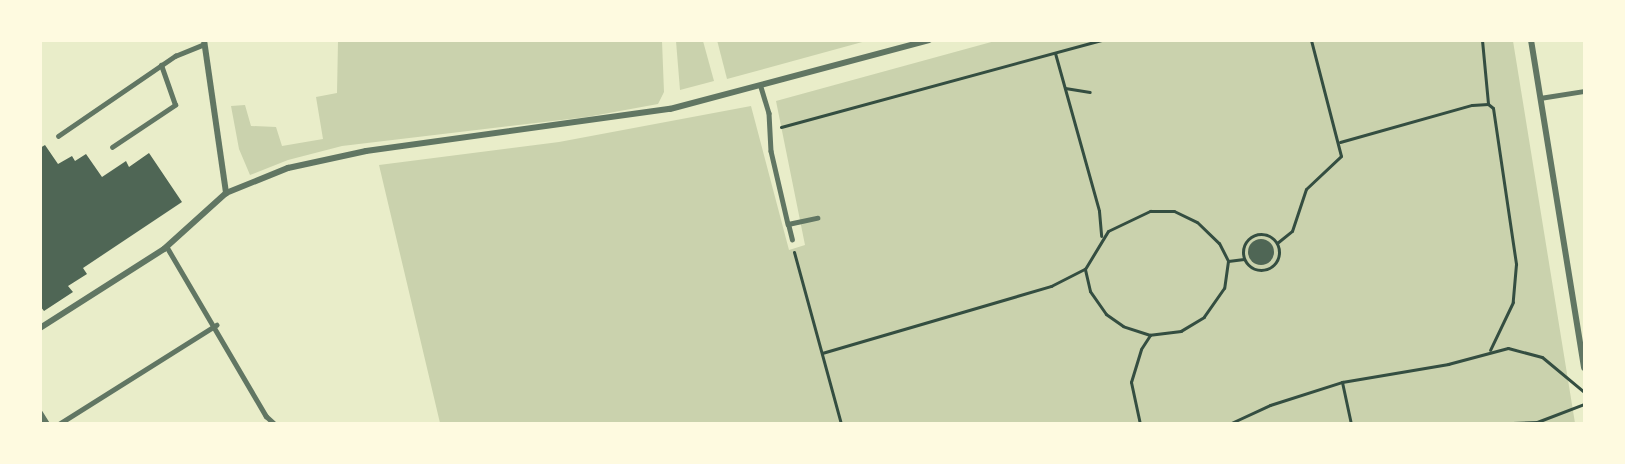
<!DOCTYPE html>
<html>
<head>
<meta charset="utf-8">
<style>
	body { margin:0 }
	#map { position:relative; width:1625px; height:464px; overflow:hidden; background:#e9edc9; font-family:Mulish,sans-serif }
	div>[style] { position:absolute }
	.green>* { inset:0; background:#cad2ad }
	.building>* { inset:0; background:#4f6655 }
	.round { border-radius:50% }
	.path>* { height:3px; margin:-1.5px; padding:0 1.5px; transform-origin:1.5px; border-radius:1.5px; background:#344e41 }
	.path>.ring { margin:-1.5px; padding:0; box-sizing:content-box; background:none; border:3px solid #344e41; border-radius:50% }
	.service>* { height:4.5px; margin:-2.25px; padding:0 2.25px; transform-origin:2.25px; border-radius:2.25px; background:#617663 }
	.minor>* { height:6px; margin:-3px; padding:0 3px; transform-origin:3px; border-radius:3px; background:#617663 }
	span { translate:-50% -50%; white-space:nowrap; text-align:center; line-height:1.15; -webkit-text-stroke:4.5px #fefae0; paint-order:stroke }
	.frame { position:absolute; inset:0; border:42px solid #fefae0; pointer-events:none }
</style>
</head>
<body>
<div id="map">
	<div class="green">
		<div style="clip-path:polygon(717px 40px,866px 40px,866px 41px,727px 79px)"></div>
		<div style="clip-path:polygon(338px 41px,662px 41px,664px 92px,658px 104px,587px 117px,342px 146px,288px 160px,250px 175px,239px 149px,231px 106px,245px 105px,251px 126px,276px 127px,282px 146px,323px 139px,316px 97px,337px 93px)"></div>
		<div style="clip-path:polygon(676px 41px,703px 41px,714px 81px,680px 90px)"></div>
		<div style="clip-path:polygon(995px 41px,1513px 41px,1575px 423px,440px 423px,379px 165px,559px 142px,751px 106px,789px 250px,805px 245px,776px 101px)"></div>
	</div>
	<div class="building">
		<div style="clip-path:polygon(45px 145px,58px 164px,72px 156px,75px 161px,86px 154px,102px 177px,126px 161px,129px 167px,149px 153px,182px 202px,83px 268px,87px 274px,68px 286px,73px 292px,44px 311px,40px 306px,40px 148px)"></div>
		<div class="round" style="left:1248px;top:239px;width:26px;height:26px"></div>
	</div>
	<div class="path">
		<div style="left:1482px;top:40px;width:64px;rotate:84.6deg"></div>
		<div style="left:1488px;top:104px;width:6px;rotate:39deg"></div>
		<div style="left:1493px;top:108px;width:158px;rotate:81.6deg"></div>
		<div style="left:1516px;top:264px;width:38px;rotate:95deg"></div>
		<div style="left:1513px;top:302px;width:53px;rotate:115.6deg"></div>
		<div style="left:1055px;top:53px;width:164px;rotate:74.4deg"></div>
		<div style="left:1099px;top:211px;width:25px;rotate:85deg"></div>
		<div style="left:1065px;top:88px;width:25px;rotate:9deg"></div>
		<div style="left:781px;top:127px;width:332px;rotate:-15.2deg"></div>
		<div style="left:1340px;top:142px;width:137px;rotate:-15.7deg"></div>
		<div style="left:1472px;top:105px;width:16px;rotate:-4deg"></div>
		<div style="left:1150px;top:211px;width:24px"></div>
		<div style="left:1174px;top:211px;width:25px;rotate:26deg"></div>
		<div style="left:1197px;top:222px;width:30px;rotate:44deg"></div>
		<div style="left:1219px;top:243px;width:20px;rotate:63deg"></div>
		<div style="left:1228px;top:261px;width:27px;rotate:98deg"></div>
		<div style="left:1224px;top:288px;width:35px;rotate:125deg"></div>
		<div style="left:1204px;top:317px;width:27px;rotate:149deg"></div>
		<div style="left:1181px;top:331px;width:31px;rotate:173deg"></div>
		<div style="left:1150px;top:335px;width:28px;rotate:-162deg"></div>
		<div style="left:1123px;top:326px;width:21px;rotate:-145deg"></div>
		<div style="left:1106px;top:314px;width:28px;rotate:-125deg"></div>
		<div style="left:1090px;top:291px;width:23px;rotate:-103deg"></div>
		<div style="left:1085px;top:269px;width:44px;rotate:-58.8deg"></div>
		<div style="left:1108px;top:231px;width:47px;rotate:-25.5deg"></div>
		<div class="ring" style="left:1243px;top:234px;width:33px;height:33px"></div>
		<div style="left:1277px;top:243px;width:19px;rotate:-39deg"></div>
		<div style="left:1292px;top:231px;width:44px;rotate:-71.6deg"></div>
		<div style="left:1306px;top:189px;width:48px;rotate:-43.3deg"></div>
		<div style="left:1341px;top:156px;width:120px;rotate:-104.5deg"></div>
		<div style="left:794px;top:252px;width:178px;rotate:74.7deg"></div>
		<div style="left:1228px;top:261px;width:16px;rotate:-7deg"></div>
		<div style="left:822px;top:353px;width:239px;rotate:-16.3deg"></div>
		<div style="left:1051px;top:286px;width:38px;rotate:-27deg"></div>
		<div style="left:1342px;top:382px;width:43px;rotate:77.9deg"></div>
		<div style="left:1140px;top:424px;width:43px;rotate:-102.1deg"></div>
		<div style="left:1131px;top:382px;width:34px;rotate:-73deg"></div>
		<div style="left:1141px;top:349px;width:17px;rotate:-57deg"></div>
		<div style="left:1229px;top:424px;width:45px;rotate:-24.9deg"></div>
		<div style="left:1270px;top:405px;width:76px;rotate:-17.7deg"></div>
		<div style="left:1342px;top:382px;width:108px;rotate:-9.6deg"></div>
		<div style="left:1448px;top:364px;width:62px;rotate:-14.9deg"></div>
		<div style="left:1508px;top:348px;width:35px;rotate:15deg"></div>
		<div style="left:1542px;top:357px;width:55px;rotate:39.8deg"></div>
		<div style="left:1486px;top:424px;width:51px;rotate:-2.2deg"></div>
		<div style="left:1537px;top:422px;width:50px;rotate:-21deg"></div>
	</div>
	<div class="service">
		<div style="left:761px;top:87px;width:27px;rotate:73deg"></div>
		<div style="left:769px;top:113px;width:38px;rotate:87deg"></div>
		<div style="left:771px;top:151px;width:75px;rotate:76.9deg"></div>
		<div style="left:1540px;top:98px;width:45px;rotate:-9deg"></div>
		<div style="left:58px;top:136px;width:142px;rotate:-34.4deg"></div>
		<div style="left:175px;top:56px;width:31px;rotate:-22deg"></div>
		<div style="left:112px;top:147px;width:76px;rotate:-33.7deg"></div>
		<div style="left:175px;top:105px;width:42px;rotate:-109.3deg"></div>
		<div style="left:792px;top:240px;width:16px;rotate:-104deg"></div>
		<div style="left:788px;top:224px;width:30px;rotate:-12deg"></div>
		<div style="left:167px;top:247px;width:196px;rotate:59.6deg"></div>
		<div style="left:266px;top:416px;width:12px;rotate:42deg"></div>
		<div style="left:59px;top:424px;width:186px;rotate:-32.2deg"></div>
	</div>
	<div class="minor">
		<div style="left:204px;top:40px;width:155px;rotate:81.8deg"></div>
		<div style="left:1531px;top:40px;width:332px;rotate:80.8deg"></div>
		<div style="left:40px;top:328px;width:147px;rotate:-32.5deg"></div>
		<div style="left:164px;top:249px;width:84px;rotate:-42.1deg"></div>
		<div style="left:226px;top:193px;width:67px;rotate:-22deg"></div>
		<div style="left:288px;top:168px;width:80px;rotate:-12.3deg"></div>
		<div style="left:366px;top:151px;width:307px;rotate:-7.9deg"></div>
		<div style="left:670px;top:109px;width:268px;rotate:-14.9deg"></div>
		<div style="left:40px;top:413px;width:13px;rotate:58deg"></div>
	</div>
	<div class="frame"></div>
</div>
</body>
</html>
